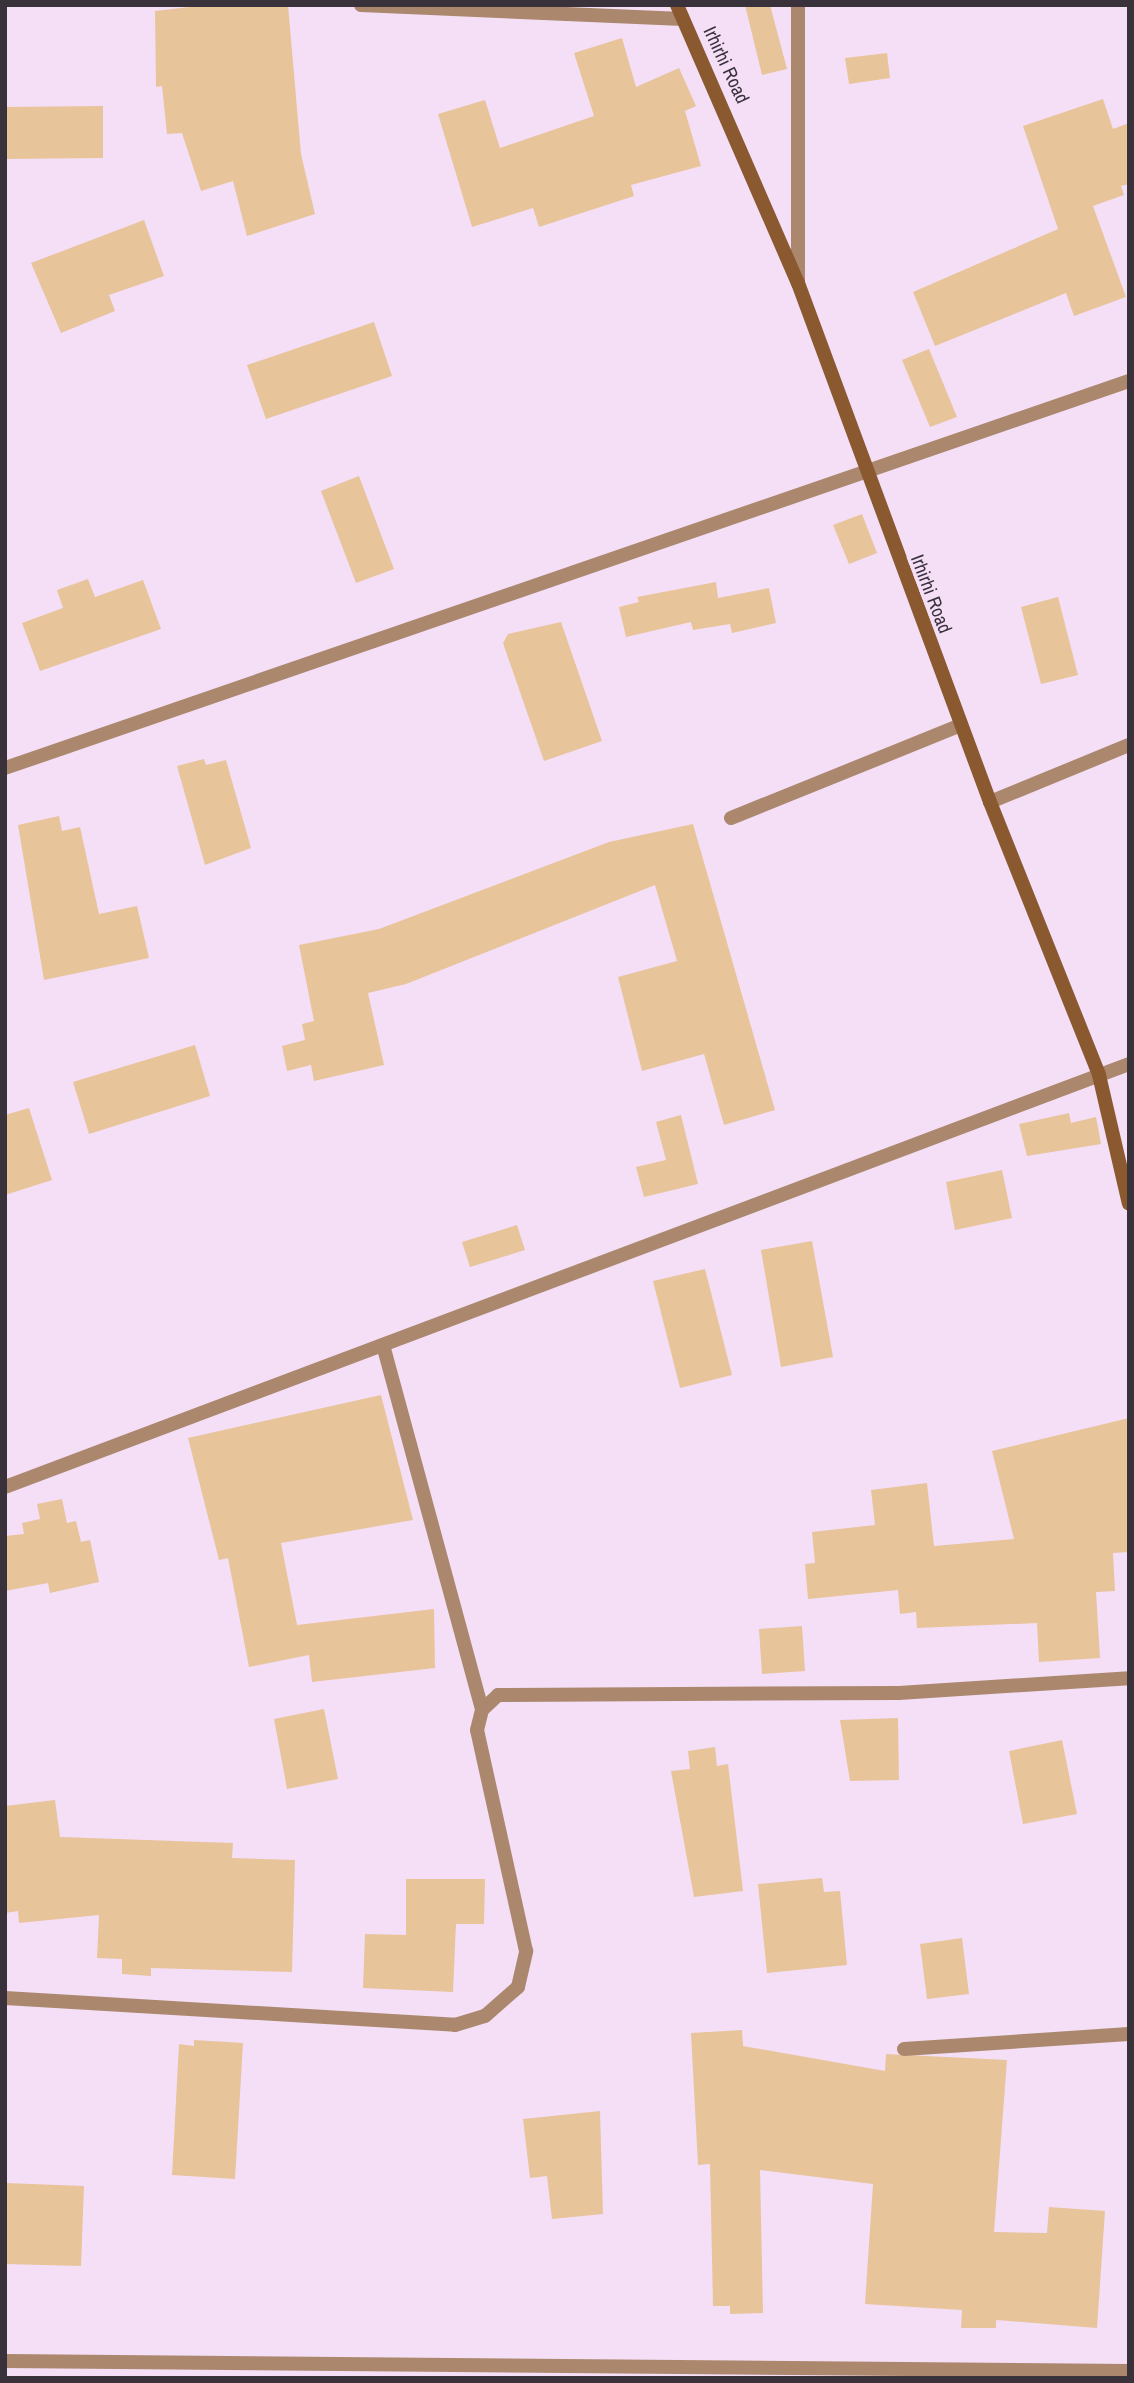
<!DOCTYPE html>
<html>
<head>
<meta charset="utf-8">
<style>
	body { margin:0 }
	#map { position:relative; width:1134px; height:2383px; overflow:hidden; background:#f4dff7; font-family:"Archivo Narrow",sans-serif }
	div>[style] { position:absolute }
	.building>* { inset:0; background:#e8c49b }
	.lane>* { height:14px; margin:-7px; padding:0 7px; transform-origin:7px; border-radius:7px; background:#ab886d }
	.street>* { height:14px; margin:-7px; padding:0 7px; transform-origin:7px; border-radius:7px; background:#ab886d }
	.secondary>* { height:14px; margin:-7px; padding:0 7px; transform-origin:7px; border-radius:7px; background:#8b592f }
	span { translate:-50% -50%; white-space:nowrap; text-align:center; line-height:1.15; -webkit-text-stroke:7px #f4dff7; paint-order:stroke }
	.street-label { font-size:19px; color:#3a323b }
	.frame { position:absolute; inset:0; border:7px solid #3a323b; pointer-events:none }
</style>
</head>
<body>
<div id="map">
	<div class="building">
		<div style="clip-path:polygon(207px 5px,288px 5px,301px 154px,315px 214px,247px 236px,233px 181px,201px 191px,182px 133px,167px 134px,162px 86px,156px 87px,155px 11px)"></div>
		<div style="clip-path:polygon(745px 5px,770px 5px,787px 69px,762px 75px)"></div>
		<div style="clip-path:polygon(622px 38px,636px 87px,679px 68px,696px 106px,685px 111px,701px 166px,631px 185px,634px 196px,539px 227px,533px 208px,472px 227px,438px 114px,485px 100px,500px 148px,594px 116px,574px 53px)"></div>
		<div style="clip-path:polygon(887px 53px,890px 78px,849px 84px,845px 58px)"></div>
		<div style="clip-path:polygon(1103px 99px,1113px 129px,1129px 123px,1129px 184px,1121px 186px,1124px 195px,1093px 206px,1126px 297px,1074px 316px,1066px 293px,935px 346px,913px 292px,1058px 229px,1023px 126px)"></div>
		<div style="clip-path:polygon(103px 106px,103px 158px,5px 159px,5px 107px)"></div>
		<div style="clip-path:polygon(144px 220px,164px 276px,109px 295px,115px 311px,61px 333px,31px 263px)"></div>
		<div style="clip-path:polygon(374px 322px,392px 376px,266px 419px,247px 365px)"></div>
		<div style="clip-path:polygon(929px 349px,957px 417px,930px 427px,902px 360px)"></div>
		<div style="clip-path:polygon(359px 476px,394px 569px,356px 583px,321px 491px)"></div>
		<div style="clip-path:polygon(862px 514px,877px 553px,849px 564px,833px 525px)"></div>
		<div style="clip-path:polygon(88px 579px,95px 597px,143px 580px,161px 629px,40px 671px,22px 623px,63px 608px,57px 590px)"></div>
		<div style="clip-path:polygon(716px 582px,718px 598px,769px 588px,776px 623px,732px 633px,730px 624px,693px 630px,691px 622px,626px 637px,619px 607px,639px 602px,637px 597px)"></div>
		<div style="clip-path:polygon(1058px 597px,1078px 675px,1041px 684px,1021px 607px)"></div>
		<div style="clip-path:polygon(561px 622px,602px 741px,544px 761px,503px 643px,508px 634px)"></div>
		<div style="clip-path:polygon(204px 759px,206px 765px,226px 760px,251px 848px,205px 865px,177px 766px)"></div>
		<div style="clip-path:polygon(59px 816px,62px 831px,80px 827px,99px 914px,137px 906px,149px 958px,44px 980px,18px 825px)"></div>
		<div style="clip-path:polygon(693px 824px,775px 1110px,724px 1125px,704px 1054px,642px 1071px,618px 977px,677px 961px,655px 885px,406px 984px,368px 993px,384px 1065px,314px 1081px,311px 1065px,287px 1071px,282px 1046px,305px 1040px,302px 1024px,314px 1021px,299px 945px,379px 929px,609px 842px)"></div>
		<div style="clip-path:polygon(195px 1045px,210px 1096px,89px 1134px,73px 1082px)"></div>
		<div style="clip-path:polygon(29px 1108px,52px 1180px,5px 1195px,5px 1115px)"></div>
		<div style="clip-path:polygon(1069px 1113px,1071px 1123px,1096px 1117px,1101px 1144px,1027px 1156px,1019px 1124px)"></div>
		<div style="clip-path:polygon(681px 1115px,698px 1184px,644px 1197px,636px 1167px,666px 1160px,656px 1122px)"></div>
		<div style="clip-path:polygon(1002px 1170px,1012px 1218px,955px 1230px,946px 1182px)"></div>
		<div style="clip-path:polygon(517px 1225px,525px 1250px,470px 1267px,462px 1242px)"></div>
		<div style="clip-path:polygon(812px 1241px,833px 1357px,781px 1367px,761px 1250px)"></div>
		<div style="clip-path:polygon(705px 1269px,732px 1375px,680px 1388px,653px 1281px)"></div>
		<div style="clip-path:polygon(381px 1395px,413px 1520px,281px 1543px,297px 1625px,434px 1609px,435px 1668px,312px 1682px,309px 1655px,249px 1667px,228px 1558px,219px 1560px,188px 1438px)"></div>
		<div style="clip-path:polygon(1129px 1418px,1129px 1552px,1113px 1553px,1115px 1591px,1096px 1592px,1100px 1658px,1039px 1662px,1037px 1623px,917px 1628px,916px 1612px,900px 1614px,898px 1590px,808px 1599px,805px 1564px,815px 1563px,812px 1532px,875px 1525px,871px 1490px,927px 1483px,934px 1546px,1014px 1539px,992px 1451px)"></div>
		<div style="clip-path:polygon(62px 1499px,67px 1523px,76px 1521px,81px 1542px,90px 1540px,99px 1582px,50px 1593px,48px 1583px,5px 1591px,5px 1536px,24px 1534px,22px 1523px,40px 1519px,37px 1504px)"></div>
		<div style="clip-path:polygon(802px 1626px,805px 1671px,762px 1674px,759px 1629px)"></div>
		<div style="clip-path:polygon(324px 1709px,338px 1779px,287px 1789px,274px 1719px)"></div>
		<div style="clip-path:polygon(898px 1718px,899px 1780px,850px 1781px,840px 1720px)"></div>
		<div style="clip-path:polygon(1062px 1740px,1077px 1814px,1023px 1824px,1009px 1751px)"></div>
		<div style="clip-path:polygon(715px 1747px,717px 1766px,728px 1764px,743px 1891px,694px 1897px,671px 1771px,690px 1769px,688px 1751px)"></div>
		<div style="clip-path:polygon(55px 1800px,60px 1837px,233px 1843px,232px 1858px,295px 1860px,292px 1972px,151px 1968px,151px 1976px,122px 1974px,122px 1959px,97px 1958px,99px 1915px,19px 1923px,18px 1911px,5px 1913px,5px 1806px)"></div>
		<div style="clip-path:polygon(822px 1878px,824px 1892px,840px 1891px,847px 1965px,767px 1973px,758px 1884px)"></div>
		<div style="clip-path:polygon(406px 1879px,485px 1879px,484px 1924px,456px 1924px,453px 1992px,363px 1988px,365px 1934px,406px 1935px)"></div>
		<div style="clip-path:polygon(962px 1938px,969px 1994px,927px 1999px,920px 1944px)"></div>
		<div style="clip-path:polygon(742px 2030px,743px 2046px,885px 2071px,886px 2054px,1007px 2060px,994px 2232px,1047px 2233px,1049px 2207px,1105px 2211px,1097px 2328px,996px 2320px,996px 2328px,961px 2328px,962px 2310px,865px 2304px,873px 2184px,760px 2170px,763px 2313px,730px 2314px,730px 2306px,713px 2306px,710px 2164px,698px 2165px,691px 2033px)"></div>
		<div style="clip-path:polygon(194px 2040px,243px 2043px,235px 2179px,172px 2175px,179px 2044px,194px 2046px)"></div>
		<div style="clip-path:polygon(600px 2111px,603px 2214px,552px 2219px,547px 2176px,530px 2178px,523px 2119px)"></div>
		<div style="clip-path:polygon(5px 2183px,84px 2186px,81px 2266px,5px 2264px)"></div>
	</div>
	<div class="lane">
		<div style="left:990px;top:802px;width:150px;rotate:-22.3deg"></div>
		<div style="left:731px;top:818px;width:248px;rotate:-22deg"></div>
	</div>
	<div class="street">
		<div style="left:361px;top:5px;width:322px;rotate:2.5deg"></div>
		<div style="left:798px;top:5px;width:277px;rotate:90deg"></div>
		<div style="left:5px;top:768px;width:1189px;rotate:-19deg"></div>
		<div style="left:383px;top:1345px;width:378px;rotate:74.8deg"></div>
		<div style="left:5px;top:1487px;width:1201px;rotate:-20.62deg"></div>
		<div style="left:5px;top:1998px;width:451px;rotate:3.4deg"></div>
		<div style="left:455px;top:2025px;width:31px;rotate:-17deg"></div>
		<div style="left:485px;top:2016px;width:44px;rotate:-41.3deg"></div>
		<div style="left:518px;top:1987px;width:37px;rotate:-77deg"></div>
		<div style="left:526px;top:1951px;width:226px;rotate:-102.5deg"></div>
		<div style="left:477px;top:1730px;width:21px;rotate:-76deg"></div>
		<div style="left:482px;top:1710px;width:22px;rotate:-43deg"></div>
		<div style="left:498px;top:1695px;width:401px;rotate:-0.3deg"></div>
		<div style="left:899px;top:1693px;width:230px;rotate:-3.7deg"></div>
		<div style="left:904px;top:2049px;width:225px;rotate:-3.8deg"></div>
		<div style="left:5px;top:2361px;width:1124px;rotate:0.51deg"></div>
	</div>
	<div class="secondary">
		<div style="left:677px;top:5px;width:303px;rotate:66.5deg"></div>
		<div style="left:798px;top:283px;width:553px;rotate:69.7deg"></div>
		<div style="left:990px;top:802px;width:294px;rotate:68.2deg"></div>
		<div style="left:1099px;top:1075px;width:132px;rotate:76.9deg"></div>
	</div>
	<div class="street-label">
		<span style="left:726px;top:65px;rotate:65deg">Irhirhi Road</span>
		<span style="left:931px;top:594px;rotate:69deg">Irhirhi Road</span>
	</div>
	<div class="frame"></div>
</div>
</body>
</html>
